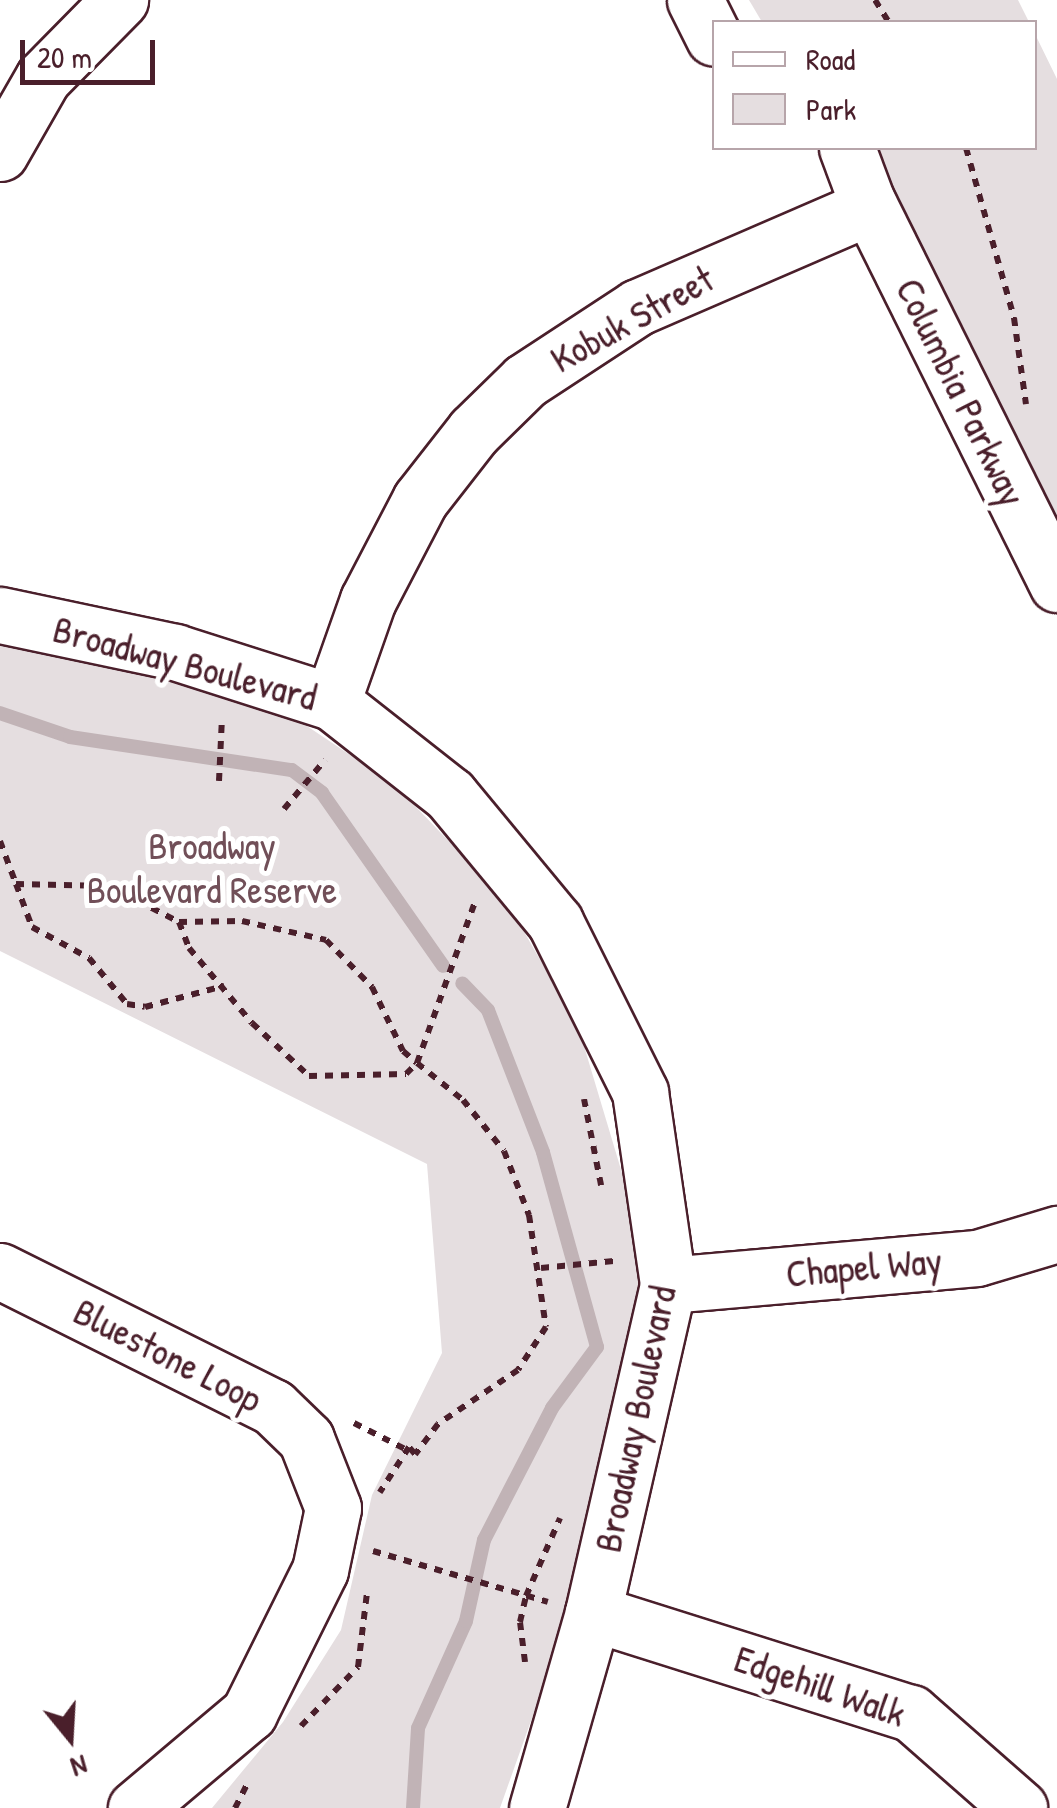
<!DOCTYPE html>
<html>
<head>
<meta charset="utf-8">
<style>
	body { margin:0 }
	#map { position:relative; width:1057px; height:1808px; overflow:hidden; background:#fff; font-family:"Patrick Hand",sans-serif }
	div>[style] { position:absolute }
	.green>* { inset:0; background:#e5dee0 }
	.stream>* { height:14px; margin:-7px; padding:0 7px; transform-origin:7px; border-radius:7px; background:#c1b3b6 }
	.path>* { height:6px; margin-top:-3px; transform-origin:0; background:repeating-linear-gradient(90deg,#4a1f2b 0 8px,transparent 0 16px) }
	.roads { filter:drop-shadow(2px 0 #4a1f2b) drop-shadow(-2px 0 #4a1f2b) drop-shadow(0 2px #4a1f2b) drop-shadow(0 -2px #4a1f2b) }
	.minor>* { height:55px; margin:-27.5px; padding:0 27.5px; transform-origin:27.5px; border-radius:27.5px; background:#fff }
	span { translate:-50% -50%; white-space:nowrap; text-align:center; line-height:1.15; -webkit-text-stroke:10px #fff; paint-order:stroke }
	.street-label { font-size:38px; color:#4a1f2b }
	.park-label { font-size:38px; color:#714f58 }
	.legend { position:absolute; left:712px; top:20px; width:325px; height:130px; box-sizing:border-box; background:#fff; border:2px solid #b7a5aa; margin:0; padding:12px 18px; list-style:none; font-size:30px; color:#4a1f2b }
	.legend li { display:flex; align-items:center; gap:20px; height:50px }
	.legend b { width:50px; border:2px solid #b7a5aa }
	.north { position:absolute; left:20px; top:1688px; width:100px; height:100px; -webkit-text-stroke:8px #fff; paint-order:stroke; rotate:162deg; font-size:28px; font-weight:700; line-height:40px; text-align:center; color:#4a1f2b }
	.north::after { content:''; display:block; margin:auto; width:35px; height:45px; background:#4a1f2b; clip-path:polygon(50% 0,100% 100%,50% 72%,0 100%) }
	.scale { position:absolute; left:20px; top:40px; width:135px; height:45px; box-sizing:border-box; border:5px solid #4a1f2b; border-top:0; padding-left:12px; font-size:30px; line-height:35px; white-space:nowrap; color:#4a1f2b; -webkit-text-stroke:8px #fff; paint-order:stroke }
</style>
</head>
<body>
<div id="map">
	<div class="green">
		<div style="clip-path:polygon(749px 0,1018px 0,1029px 22px,762px 22px)"></div>
		<div style="clip-path:polygon(1035px 34px,1057px 79px,1057px 533px,866px 148px,1034px 148px)"></div>
		<div style="clip-path:polygon(0 644px,167px 675px,289px 714px,395px 785px,507px 902px,578px 1026px,628px 1193px,649px 1318px,559px 1642px,500px 1808px,212px 1808px,283px 1722px,341px 1630px,372px 1495px,442px 1353px,427px 1164px,0 951px)"></div>
	</div>
	<div class="stream">
		<div style="left:0;top:713px;width:74px;rotate:18.9deg"></div>
		<div style="left:70px;top:737px;width:224px;rotate:8.5deg"></div>
		<div style="left:292px;top:770px;width:38px;rotate:37deg"></div>
		<div style="left:322px;top:793px;width:211px;rotate:55deg"></div>
		<div style="left:413px;top:1808px;width:80px;rotate:-86.4deg"></div>
		<div style="left:418px;top:1728px;width:117px;rotate:-65.8deg"></div>
		<div style="left:466px;top:1621px;width:83px;rotate:-77.5deg"></div>
		<div style="left:484px;top:1540px;width:148px;rotate:-62.7deg"></div>
		<div style="left:552px;top:1408px;width:76px;rotate:-53.6deg"></div>
		<div style="left:597px;top:1347px;width:202px;rotate:-105.5deg"></div>
		<div style="left:543px;top:1152px;width:152px;rotate:-111.2deg"></div>
		<div style="left:488px;top:1010px;width:37px;rotate:-134deg"></div>
	</div>
	<div class="path">
		<div style="left:875px;top:0;width:26px;rotate:58deg"></div>
		<div style="left:966px;top:148px;width:177px;rotate:74.2deg"></div>
		<div style="left:1014px;top:318px;width:87px;rotate:82.1deg"></div>
		<div style="left:219px;top:781px;width:63px;rotate:-87.3deg"></div>
		<div style="left:284px;top:809px;width:64px;rotate:-50.1deg"></div>
		<div style="left:0;top:841px;width:46px;rotate:69.6deg"></div>
		<div style="left:16px;top:884px;width:93px;rotate:1.2deg"></div>
		<div style="left:109px;top:886px;width:79px;rotate:27.2deg"></div>
		<div style="left:179px;top:922px;width:28px;rotate:69deg"></div>
		<div style="left:189px;top:948px;width:98px;rotate:50deg"></div>
		<div style="left:252px;top:1023px;width:78px;rotate:42.9deg"></div>
		<div style="left:309px;top:1076px;width:97px;rotate:-1.2deg"></div>
		<div style="left:406px;top:1074px;width:16px;rotate:-45deg"></div>
		<div style="left:417px;top:1063px;width:59px;rotate:38.8deg"></div>
		<div style="left:463px;top:1100px;width:65px;rotate:51.2deg"></div>
		<div style="left:504px;top:1151px;width:69px;rotate:68.7deg"></div>
		<div style="left:529px;top:1215px;width:113px;rotate:81.4deg"></div>
		<div style="left:546px;top:1327px;width:51px;rotate:123.1deg"></div>
		<div style="left:518px;top:1370px;width:97px;rotate:146deg"></div>
		<div style="left:438px;top:1424px;width:38px;rotate:127deg"></div>
		<div style="left:415px;top:1454px;width:9px;rotate:-131deg"></div>
		<div style="left:409px;top:1447px;width:54px;rotate:122.8deg"></div>
		<div style="left:16px;top:884px;width:46px;rotate:69.6deg"></div>
		<div style="left:32px;top:927px;width:65px;rotate:28.5deg"></div>
		<div style="left:89px;top:958px;width:60px;rotate:50.4deg"></div>
		<div style="left:127px;top:1004px;width:18px;rotate:9deg"></div>
		<div style="left:145px;top:1007px;width:82px;rotate:-14.9deg"></div>
		<div style="left:179px;top:922px;width:63px;rotate:-0.9deg"></div>
		<div style="left:242px;top:921px;width:86px;rotate:12.7deg"></div>
		<div style="left:326px;top:940px;width:66px;rotate:45.6deg"></div>
		<div style="left:372px;top:987px;width:71px;rotate:64.2deg"></div>
		<div style="left:403px;top:1051px;width:18px;rotate:41deg"></div>
		<div style="left:417px;top:1063px;width:171px;rotate:-70.2deg"></div>
		<div style="left:584px;top:1099px;width:88px;rotate:78.8deg"></div>
		<div style="left:541px;top:1268px;width:73px;rotate:-5.5deg"></div>
		<div style="left:354px;top:1423px;width:62px;rotate:27deg"></div>
		<div style="left:373px;top:1551px;width:182px;rotate:16.2deg"></div>
		<div style="left:525px;top:1662px;width:40px;rotate:-97.1deg"></div>
		<div style="left:520px;top:1622px;width:27px;rotate:-77deg"></div>
		<div style="left:526px;top:1596px;width:85px;rotate:-66.4deg"></div>
		<div style="left:301px;top:1726px;width:82px;rotate:-46deg"></div>
		<div style="left:358px;top:1667px;width:75px;rotate:-83.1deg"></div>
		<div style="left:235px;top:1808px;width:29px;rotate:-63deg"></div>
	</div>
	<div class="roads">
		<div class="minor">
			<div style="left:695px;top:0;width:42px;rotate:63.4deg"></div>
			<div style="left:847px;top:148px;width:54px;rotate:69.6deg"></div>
			<div style="left:866px;top:199px;width:430px;rotate:63.6deg"></div>
			<div style="left:0;top:153px;width:86px;rotate:-60.2deg"></div>
			<div style="left:43px;top:78px;width:110px;rotate:-45.4deg"></div>
			<div style="left:0;top:615px;width:179px;rotate:11.9deg"></div>
			<div style="left:175px;top:652px;width:165px;rotate:17.7deg"></div>
			<div style="left:332px;top:702px;width:150px;rotate:38.2deg"></div>
			<div style="left:450px;top:795px;width:165px;rotate:50.4deg"></div>
			<div style="left:555px;top:922px;width:190px;rotate:63.4deg"></div>
			<div style="left:640px;top:1092px;width:195px;rotate:81.7deg"></div>
			<div style="left:668px;top:1285px;width:336px;rotate:102.9deg"></div>
			<div style="left:593px;top:1613px;width:203px;rotate:106deg"></div>
			<div style="left:332px;top:702px;width:108px;rotate:-70.6deg"></div>
			<div style="left:368px;top:600px;width:113px;rotate:-62.5deg"></div>
			<div style="left:420px;top:500px;width:88px;rotate:-52deg"></div>
			<div style="left:474px;top:431px;width:71px;rotate:-44.4deg"></div>
			<div style="left:525px;top:381px;width:135px;rotate:-33.2deg"></div>
			<div style="left:638px;top:307px;width:252px;rotate:-23.4deg"></div>
			<div style="left:0;top:1271px;width:305px;rotate:26.5deg"></div>
			<div style="left:273px;top:1407px;width:46px;rotate:44.1deg"></div>
			<div style="left:306px;top:1439px;width:74px;rotate:68.6deg"></div>
			<div style="left:333px;top:1508px;width:63px;rotate:101.8deg"></div>
			<div style="left:320px;top:1570px;width:160px;rotate:116.4deg"></div>
			<div style="left:249px;top:1713px;width:148px;rotate:139.9deg"></div>
			<div style="left:668px;top:1285px;width:310px;rotate:-5deg"></div>
			<div style="left:977px;top:1258px;width:84px;rotate:-16.7deg"></div>
			<div style="left:593px;top:1613px;width:333px;rotate:17.5deg"></div>
			<div style="left:911px;top:1713px;width:144px;rotate:41.3deg"></div>
		</div>
	</div>
	<div class="street-label">
		<span style="left:632px;top:319px;rotate:-29deg">Kobuk Street</span>
		<span style="left:961px;top:392px;rotate:64deg">Columbia Parkway</span>
		<span style="left:185px;top:663px;rotate:15deg">Broadway Boulevard</span>
		<span style="left:864px;top:1267px;rotate:-5deg">Chapel Way</span>
		<span style="left:168px;top:1355px;rotate:27deg">Bluestone Loop</span>
		<span style="left:635px;top:1419px;rotate:-78deg">Broadway Boulevard</span>
		<span style="left:820px;top:1686px;rotate:19deg">Edgehill Walk</span>
	</div>
	<div class="park-label">
		<span style="left:212px;top:868px">Broadway<br>Boulevard Reserve</span>
	</div>
	<ul class="legend">
	<li><b style="height:12px;background:#fff"></b>Road</li>
	<li><b style="height:28px;background:#e5dee0"></b>Park</li>
	</ul>
	<div class="north">N</div>
	<div class="scale">20 m</div>
</div>
</body>
</html>
